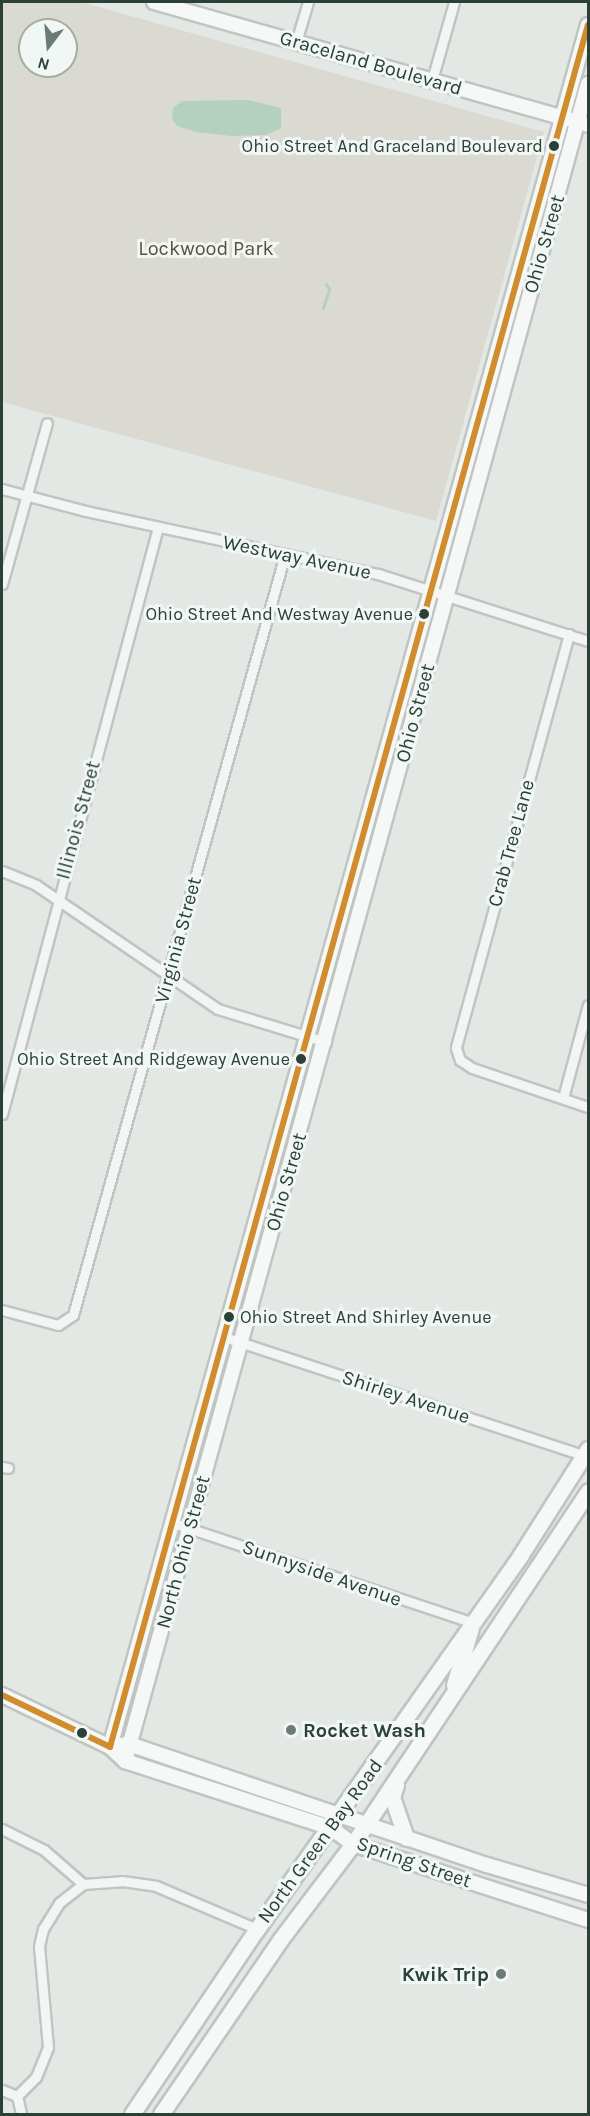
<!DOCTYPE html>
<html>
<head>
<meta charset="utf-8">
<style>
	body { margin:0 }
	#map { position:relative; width:590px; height:2116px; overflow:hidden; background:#e3e8e5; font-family:Karla,sans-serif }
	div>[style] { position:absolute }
	.green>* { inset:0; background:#dad9d2 }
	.water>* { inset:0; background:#b3d1be }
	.stream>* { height:3px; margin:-1.5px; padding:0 1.5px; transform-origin:1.5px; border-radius:1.5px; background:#b3d1be }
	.roads { filter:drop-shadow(2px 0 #c0c5c2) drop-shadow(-2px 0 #c0c5c2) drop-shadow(0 2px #c0c5c2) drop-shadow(0 -2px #c0c5c2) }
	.street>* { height:9px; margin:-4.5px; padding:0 4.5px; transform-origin:4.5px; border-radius:4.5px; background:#f2f5f3 }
	.secondary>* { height:14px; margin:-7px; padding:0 7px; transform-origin:7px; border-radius:7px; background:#f6f7f7 }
	.primary>* { height:15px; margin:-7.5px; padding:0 7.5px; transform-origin:7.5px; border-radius:7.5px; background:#f6f7f7 }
	.bus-1>* { height:6px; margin:-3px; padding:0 3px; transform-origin:3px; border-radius:3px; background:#d18c2c }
	.dots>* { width:16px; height:16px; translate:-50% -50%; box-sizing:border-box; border:3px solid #f1f7f4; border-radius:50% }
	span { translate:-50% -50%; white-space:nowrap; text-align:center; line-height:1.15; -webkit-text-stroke:6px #f1f7f4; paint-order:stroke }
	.bus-label { font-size:18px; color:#2b4036 }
	.right { translate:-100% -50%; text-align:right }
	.left { translate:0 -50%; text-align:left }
	.street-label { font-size:20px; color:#2b4036 }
	.park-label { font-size:20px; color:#5b5039 }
	.poi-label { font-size:20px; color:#2b4036; font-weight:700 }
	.frame { position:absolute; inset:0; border:3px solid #2b4036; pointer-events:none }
	.north { position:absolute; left:18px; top:18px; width:60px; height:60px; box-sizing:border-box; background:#f1f7f4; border:2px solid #a2aea8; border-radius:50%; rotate:196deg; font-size:16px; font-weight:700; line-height:24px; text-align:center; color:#2b4036 }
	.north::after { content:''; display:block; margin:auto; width:21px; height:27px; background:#6b7b73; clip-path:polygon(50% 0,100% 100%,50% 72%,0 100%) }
</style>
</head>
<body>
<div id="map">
	<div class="green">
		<div style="clip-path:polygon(evenodd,2px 2px,81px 2px,544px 132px,436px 521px,2px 402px,2px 2px,30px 30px,66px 30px,66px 66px,30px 66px,30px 30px)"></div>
	</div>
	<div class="water">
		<div style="clip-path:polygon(248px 100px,281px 108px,281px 128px,266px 135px,231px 136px,196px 132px,177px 126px,172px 119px,173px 108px,182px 101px)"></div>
	</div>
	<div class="stream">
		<div style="left:323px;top:308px;width:20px;rotate:-72deg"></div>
		<div style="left:329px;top:289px;width:6px;rotate:-121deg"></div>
	</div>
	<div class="roads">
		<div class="street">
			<div style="left:296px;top:42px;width:42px;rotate:-73.3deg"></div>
			<div style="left:432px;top:80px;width:81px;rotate:-74.2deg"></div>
			<div style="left:2px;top:489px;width:87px;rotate:14.7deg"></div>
			<div style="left:86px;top:511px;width:299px;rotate:12.2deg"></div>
			<div style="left:378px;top:574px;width:220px;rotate:17.7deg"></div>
			<div style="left:2px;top:584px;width:167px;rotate:-74.4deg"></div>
			<div style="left:569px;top:634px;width:429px;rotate:105.3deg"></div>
			<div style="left:456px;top:1048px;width:13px;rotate:72deg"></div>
			<div style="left:460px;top:1060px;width:14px;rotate:34deg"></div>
			<div style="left:472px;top:1068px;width:122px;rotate:18.6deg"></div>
			<div style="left:2px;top:871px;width:37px;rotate:22deg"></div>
			<div style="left:36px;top:885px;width:220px;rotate:34.3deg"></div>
			<div style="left:218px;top:1009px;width:113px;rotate:17deg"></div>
			<div style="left:563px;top:1098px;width:96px;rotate:-75deg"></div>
			<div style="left:2px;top:1114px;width:607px;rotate:-75.12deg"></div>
			<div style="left:2px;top:1310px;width:58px;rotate:15deg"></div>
			<div style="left:58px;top:1325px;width:18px;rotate:-34deg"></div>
			<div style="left:73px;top:1315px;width:790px;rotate:-74.43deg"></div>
			<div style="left:224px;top:1337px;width:381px;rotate:18.2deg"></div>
			<div style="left:2px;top:1467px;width:6px;rotate:9deg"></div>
			<div style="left:173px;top:1523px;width:314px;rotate:18.4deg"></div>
			<div style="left:2px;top:1829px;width:47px;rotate:26.6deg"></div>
			<div style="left:44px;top:1850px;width:52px;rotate:41.1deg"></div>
			<div style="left:2px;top:2090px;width:16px;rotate:22deg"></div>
			<div style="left:17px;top:2096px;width:18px;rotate:77deg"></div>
			<div style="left:17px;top:2096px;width:27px;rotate:-45deg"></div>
			<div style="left:36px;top:2077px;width:32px;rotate:-68deg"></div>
			<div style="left:48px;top:2047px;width:101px;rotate:-95.1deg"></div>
			<div style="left:39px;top:1946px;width:17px;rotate:-77deg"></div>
			<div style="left:43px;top:1929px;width:31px;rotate:-58deg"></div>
			<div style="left:59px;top:1903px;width:31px;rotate:-38deg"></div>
			<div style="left:83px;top:1884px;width:39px;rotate:-4deg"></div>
			<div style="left:122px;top:1881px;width:34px;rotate:8deg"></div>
			<div style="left:156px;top:1886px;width:110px;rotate:23.1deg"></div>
		</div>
		<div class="secondary">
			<div style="left:154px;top:2px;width:451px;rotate:15.8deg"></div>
			<div style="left:2px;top:1695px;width:120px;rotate:25.7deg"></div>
			<div style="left:110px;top:1747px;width:21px;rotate:43deg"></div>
			<div style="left:125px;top:1761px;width:217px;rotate:18deg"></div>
			<div style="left:331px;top:1828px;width:27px;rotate:36deg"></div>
			<div style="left:353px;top:1844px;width:247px;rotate:17.9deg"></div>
			<div style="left:121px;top:1745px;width:8px;rotate:-7deg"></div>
			<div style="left:129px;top:1744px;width:378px;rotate:18.7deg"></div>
			<div style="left:487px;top:1865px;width:105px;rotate:16.5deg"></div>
			<div style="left:110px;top:1747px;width:1787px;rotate:-74.49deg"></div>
			<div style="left:125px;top:1761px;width:1740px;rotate:-74.57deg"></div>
		</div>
		<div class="primary">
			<div style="left:454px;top:1685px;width:59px;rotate:-73.4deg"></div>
			<div style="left:396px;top:1785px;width:13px;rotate:108deg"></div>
			<div style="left:392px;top:1797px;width:43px;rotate:71.1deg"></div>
			<div style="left:132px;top:2114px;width:223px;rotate:-56deg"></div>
			<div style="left:257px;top:1929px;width:456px;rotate:-54.8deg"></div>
			<div style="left:520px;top:1556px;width:127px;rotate:-57.6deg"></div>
			<div style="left:161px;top:2114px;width:211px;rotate:-55.6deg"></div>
			<div style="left:280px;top:1940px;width:121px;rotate:-52.8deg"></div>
			<div style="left:353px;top:1844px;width:424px;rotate:-56.3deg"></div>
		</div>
	</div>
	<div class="bus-1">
		<div style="left:2px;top:1695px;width:120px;rotate:25.7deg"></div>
		<div style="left:110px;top:1747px;width:1787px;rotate:-74.49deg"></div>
	</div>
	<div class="dots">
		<div style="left:554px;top:146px;background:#2b4036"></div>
		<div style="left:424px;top:614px;background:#2b4036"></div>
		<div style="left:301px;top:1059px;background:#2b4036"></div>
		<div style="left:229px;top:1317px;background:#2b4036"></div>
		<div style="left:291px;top:1730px;background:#6b7b73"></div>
		<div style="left:82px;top:1733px;background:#2b4036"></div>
		<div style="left:501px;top:1974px;background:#6b7b73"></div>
	</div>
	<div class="bus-label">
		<span class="right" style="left:543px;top:146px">Ohio Street And Graceland Boulevard</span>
		<span class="right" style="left:413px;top:614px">Ohio Street And Westway Avenue</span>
		<span class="right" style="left:290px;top:1059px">Ohio Street And Ridgeway Avenue</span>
		<span class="left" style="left:240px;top:1317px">Ohio Street And Shirley Avenue</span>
	</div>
	<div class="street-label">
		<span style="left:371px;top:63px;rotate:16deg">Graceland Boulevard</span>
		<span style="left:544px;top:244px;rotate:-74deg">Ohio Street</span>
		<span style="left:297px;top:557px;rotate:12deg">Westway Avenue</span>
		<span style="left:415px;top:713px;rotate:-75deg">Ohio Street</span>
		<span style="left:78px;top:820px;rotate:-75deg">Illinois Street</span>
		<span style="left:511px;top:843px;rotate:-75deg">Crab Tree Lane</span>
		<span style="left:178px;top:940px;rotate:-75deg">Virginia Street</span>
		<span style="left:286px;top:1182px;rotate:-74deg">Ohio Street</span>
		<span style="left:406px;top:1397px;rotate:18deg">Shirley Avenue</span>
		<span style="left:183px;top:1552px;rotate:-75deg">North Ohio Street</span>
		<span style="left:322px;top:1573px;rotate:19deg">Sunnyside Avenue</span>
		<span style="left:320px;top:1841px;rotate:-54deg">North Green Bay Road</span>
		<span style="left:414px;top:1862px;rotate:19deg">Spring Street</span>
	</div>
	<div class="park-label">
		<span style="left:206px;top:248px">Lockwood Park</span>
	</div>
	<div class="poi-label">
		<span class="left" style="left:303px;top:1730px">Rocket Wash</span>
		<span class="right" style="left:489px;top:1974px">Kwik Trip</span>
	</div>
	<div class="frame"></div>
	<div class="north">N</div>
</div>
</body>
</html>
